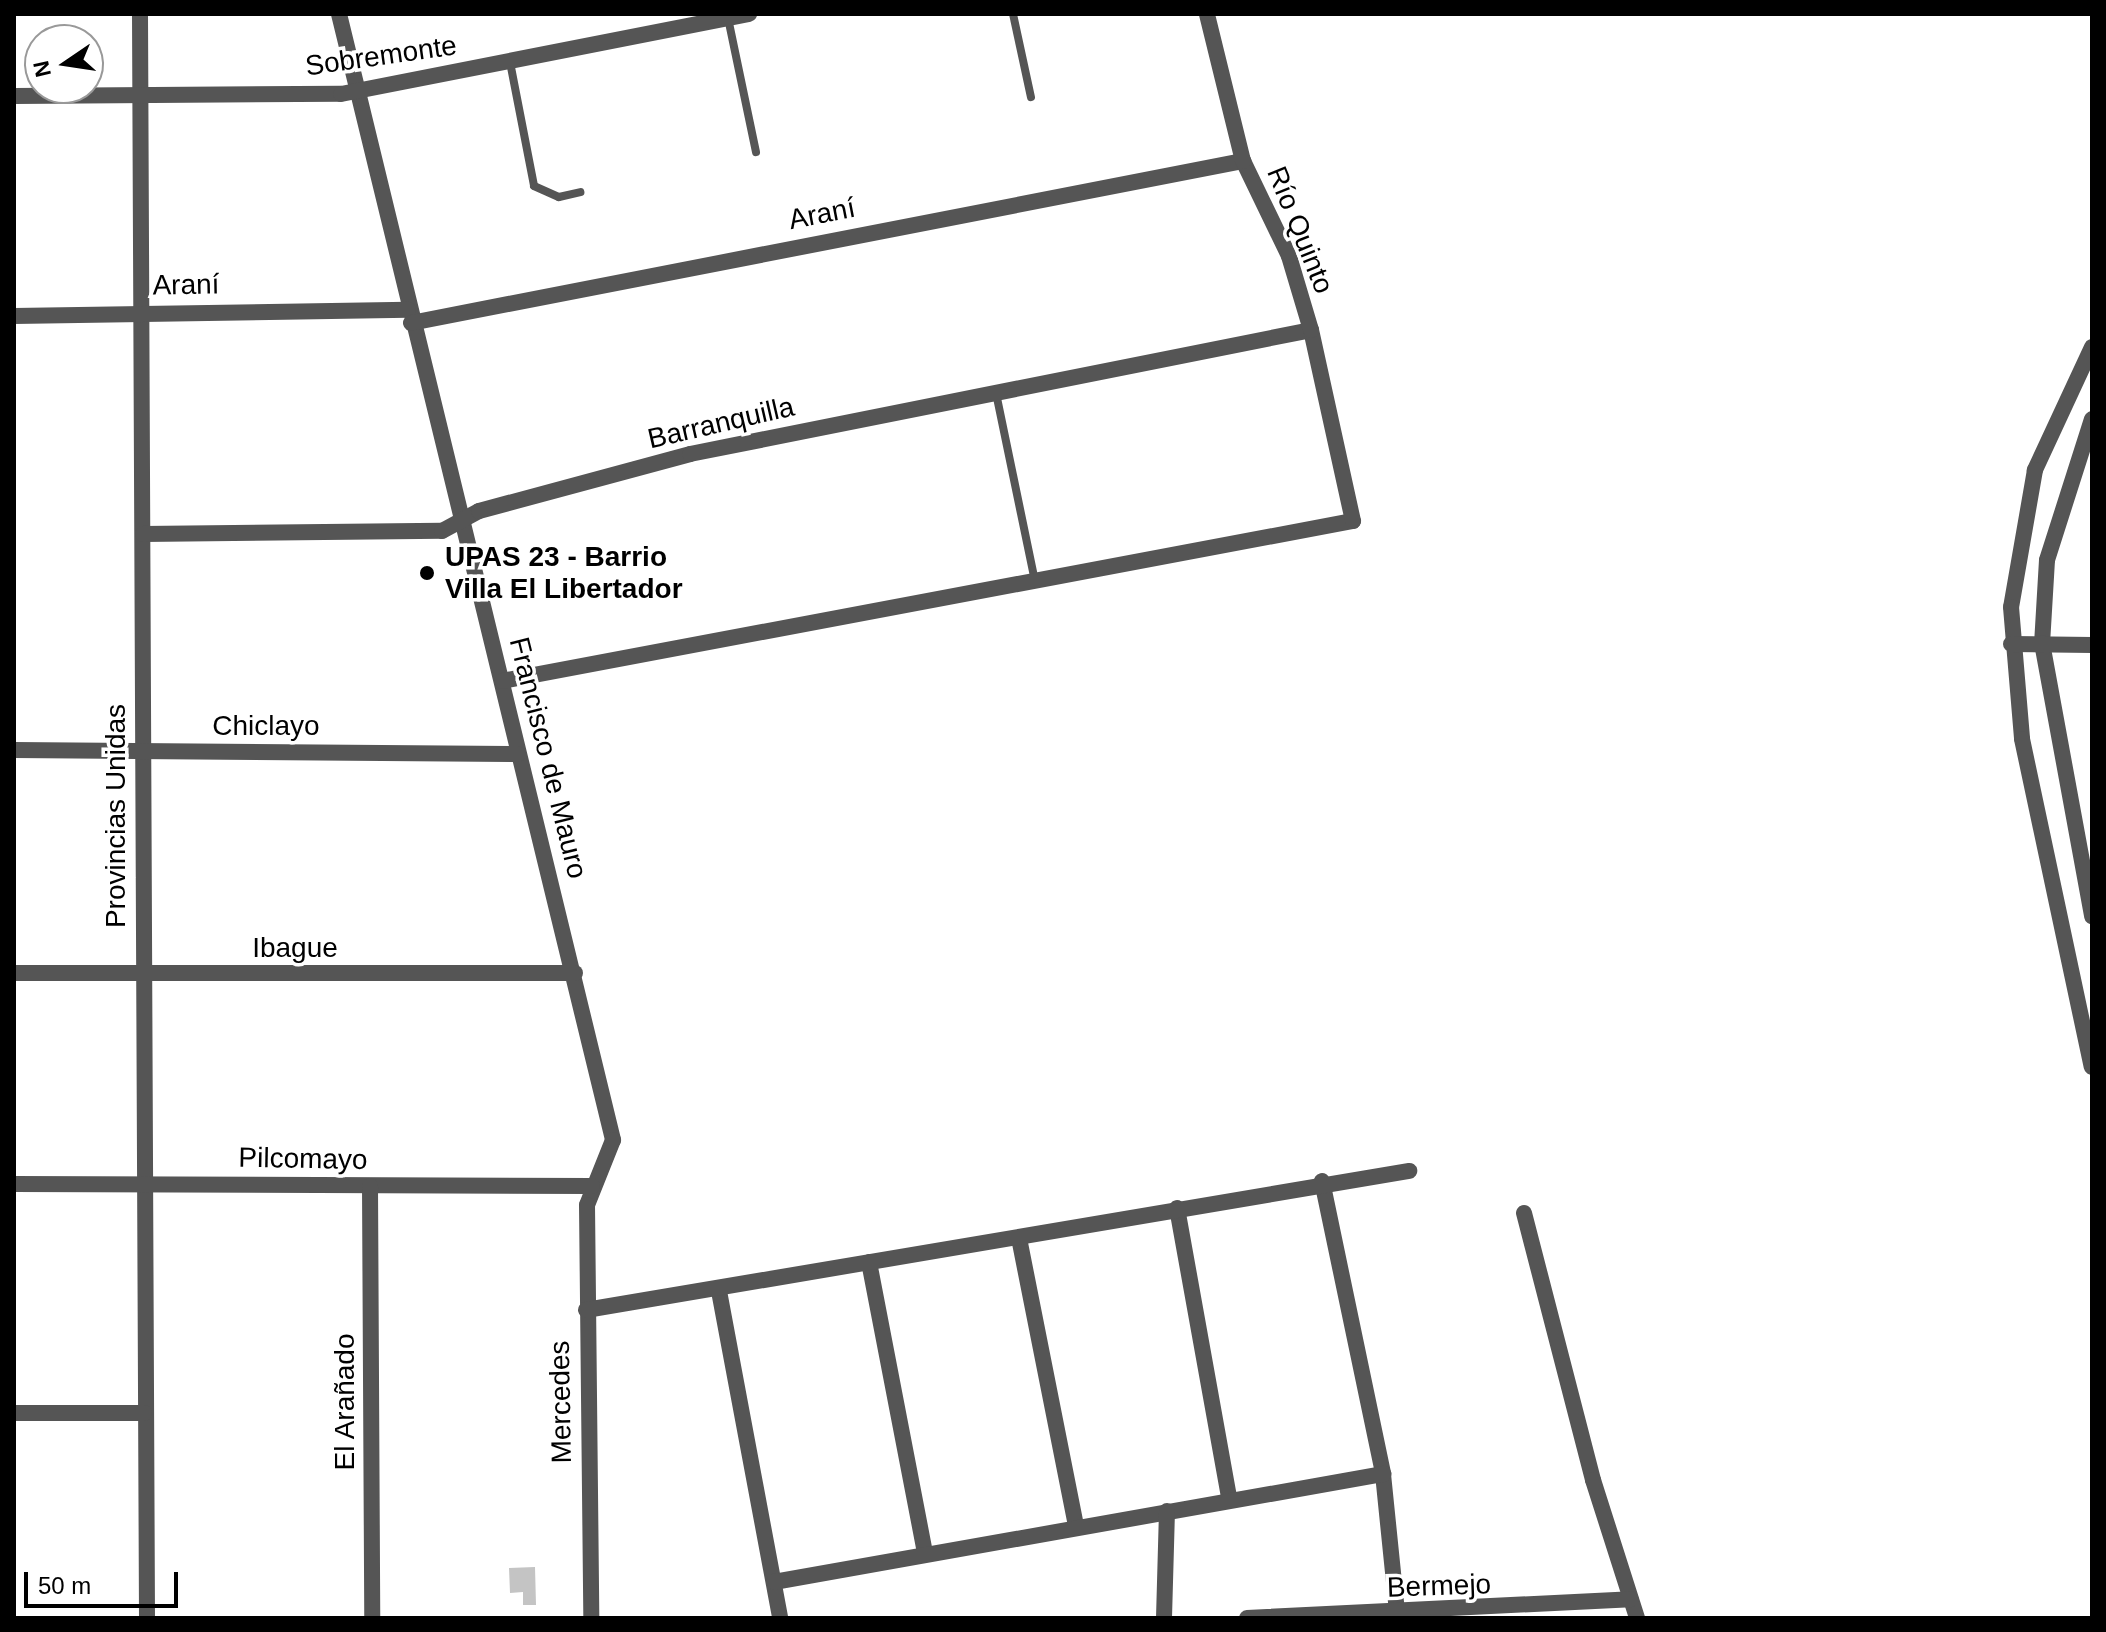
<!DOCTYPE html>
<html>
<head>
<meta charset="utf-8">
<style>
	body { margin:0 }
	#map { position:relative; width:2106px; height:1632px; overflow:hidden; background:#fff; font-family:Helvetica,sans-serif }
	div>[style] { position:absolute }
	.building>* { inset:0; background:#c4c4c4 }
	.lane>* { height:8px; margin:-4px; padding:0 4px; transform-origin:4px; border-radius:4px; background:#555 }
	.street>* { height:16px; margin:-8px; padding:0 8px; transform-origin:8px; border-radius:8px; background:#555 }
	.dots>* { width:22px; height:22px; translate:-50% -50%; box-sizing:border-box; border:4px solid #fff; border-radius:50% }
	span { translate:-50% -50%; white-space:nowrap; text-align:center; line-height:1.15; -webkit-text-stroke:7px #fff; paint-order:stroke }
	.street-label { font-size:28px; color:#000 }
	.poi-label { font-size:28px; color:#000; font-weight:700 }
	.left { translate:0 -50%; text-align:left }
	.frame { position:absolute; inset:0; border:16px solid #000; pointer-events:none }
	.north { position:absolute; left:24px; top:24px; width:80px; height:80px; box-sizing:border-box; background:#fff; border:2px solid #999; border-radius:50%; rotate:257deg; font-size:22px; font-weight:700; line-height:32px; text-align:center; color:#000 }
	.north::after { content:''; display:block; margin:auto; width:28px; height:36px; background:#000; clip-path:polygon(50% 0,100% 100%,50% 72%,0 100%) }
	.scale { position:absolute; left:24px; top:1572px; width:154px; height:36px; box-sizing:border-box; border:4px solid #000; border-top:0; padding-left:10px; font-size:24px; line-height:28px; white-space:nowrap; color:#000; -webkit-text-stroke:6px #fff; paint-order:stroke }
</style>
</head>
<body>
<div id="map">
	<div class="building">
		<div style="clip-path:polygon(535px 1567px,536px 1605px,523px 1605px,523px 1592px,510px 1593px,509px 1568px)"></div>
	</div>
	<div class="lane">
		<div style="left:1013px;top:14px;width:85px;rotate:77.8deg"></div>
		<div style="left:728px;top:18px;width:137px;rotate:78.2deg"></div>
		<div style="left:510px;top:62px;width:126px;rotate:79deg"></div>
		<div style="left:534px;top:186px;width:27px;rotate:24deg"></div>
		<div style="left:559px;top:197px;width:22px;rotate:-13deg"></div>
		<div style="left:996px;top:393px;width:193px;rotate:78.3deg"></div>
	</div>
	<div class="street">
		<div style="left:140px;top:14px;width:1604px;rotate:89.75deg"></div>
		<div style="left:339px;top:14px;width:1159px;rotate:76.32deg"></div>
		<div style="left:613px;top:1140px;width:70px;rotate:111.8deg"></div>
		<div style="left:587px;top:1205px;width:413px;rotate:89.4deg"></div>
		<div style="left:14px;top:96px;width:327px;rotate:-0.4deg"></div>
		<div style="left:341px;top:94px;width:416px;rotate:-11.1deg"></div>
		<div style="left:14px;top:316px;width:394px;rotate:-0.9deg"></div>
		<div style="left:411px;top:323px;width:848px;rotate:-11.02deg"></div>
		<div style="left:2092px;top:347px;width:136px;rotate:114.9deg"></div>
		<div style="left:2035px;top:470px;width:139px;rotate:99.9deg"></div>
		<div style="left:2011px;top:607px;width:132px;rotate:85.2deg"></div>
		<div style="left:2022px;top:739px;width:335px;rotate:78deg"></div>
		<div style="left:2092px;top:419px;width:148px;rotate:107.7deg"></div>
		<div style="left:2047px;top:560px;width:83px;rotate:93.4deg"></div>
		<div style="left:2042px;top:643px;width:278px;rotate:79.6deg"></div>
		<div style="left:143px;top:534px;width:299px;rotate:-0.6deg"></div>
		<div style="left:442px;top:531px;width:42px;rotate:-28.4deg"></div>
		<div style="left:479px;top:511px;width:219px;rotate:-15.1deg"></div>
		<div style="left:690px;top:454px;width:633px;rotate:-11.29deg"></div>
		<div style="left:2011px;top:644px;width:81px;rotate:0.7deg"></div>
		<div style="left:502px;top:681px;width:866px;rotate:-10.65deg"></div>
		<div style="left:1353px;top:521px;width:196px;rotate:-102.4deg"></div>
		<div style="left:1311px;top:330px;width:77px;rotate:-106.6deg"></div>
		<div style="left:1289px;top:256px;width:106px;rotate:-115.8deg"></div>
		<div style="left:1243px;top:161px;width:151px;rotate:-103.8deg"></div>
		<div style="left:14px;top:750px;width:504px;rotate:0.45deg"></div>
		<div style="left:14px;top:973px;width:561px"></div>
		<div style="left:1322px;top:1181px;width:299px;rotate:78.2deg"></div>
		<div style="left:1383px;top:1474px;width:140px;rotate:84.2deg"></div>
		<div style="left:14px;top:1184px;width:578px;rotate:0.2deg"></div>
		<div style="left:370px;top:1186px;width:432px;rotate:89.7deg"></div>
		<div style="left:1177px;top:1208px;width:295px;rotate:79.8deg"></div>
		<div style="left:1524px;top:1213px;width:276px;rotate:75.5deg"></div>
		<div style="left:1593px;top:1480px;width:145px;rotate:72.3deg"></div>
		<div style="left:1019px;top:1238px;width:293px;rotate:78.8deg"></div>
		<div style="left:869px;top:1262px;width:296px;rotate:79.1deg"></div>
		<div style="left:719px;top:1291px;width:333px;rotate:79.4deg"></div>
		<div style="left:586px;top:1310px;width:835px;rotate:-9.59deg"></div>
		<div style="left:14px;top:1413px;width:130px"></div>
		<div style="left:774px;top:1582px;width:619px;rotate:-10.06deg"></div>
		<div style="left:1164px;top:1618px;width:107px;rotate:-88.4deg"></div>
		<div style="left:1247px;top:1618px;width:384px;rotate:-2.8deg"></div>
	</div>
	<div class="dots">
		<div style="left:427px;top:573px;background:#000"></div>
	</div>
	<div class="street-label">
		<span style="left:381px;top:56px;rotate:-8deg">Sobremonte</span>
		<span style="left:822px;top:214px;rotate:-11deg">Araní</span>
		<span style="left:1300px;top:230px;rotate:68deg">Río Quinto</span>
		<span style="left:186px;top:285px;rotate:-1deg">Araní</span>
		<span style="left:721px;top:423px;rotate:-13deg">Barranquilla</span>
		<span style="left:266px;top:726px">Chiclayo</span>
		<span style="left:548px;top:758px;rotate:76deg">Francisco de Mauro</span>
		<span style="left:116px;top:816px;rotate:-90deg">Provincias Unidas</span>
		<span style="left:295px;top:948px">Ibague</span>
		<span style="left:303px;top:1159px;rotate:1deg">Pilcomayo</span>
		<span style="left:345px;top:1402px;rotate:-90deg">El Arañado</span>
		<span style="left:561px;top:1402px;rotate:-91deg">Mercedes</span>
		<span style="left:1439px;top:1586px;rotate:-2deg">Bermejo</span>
	</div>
	<div class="poi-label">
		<span class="left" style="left:445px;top:573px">UPAS 23 - Barrio<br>Villa El Libertador</span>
	</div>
	<div class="frame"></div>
	<div class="north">N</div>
	<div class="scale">50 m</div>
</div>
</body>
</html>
